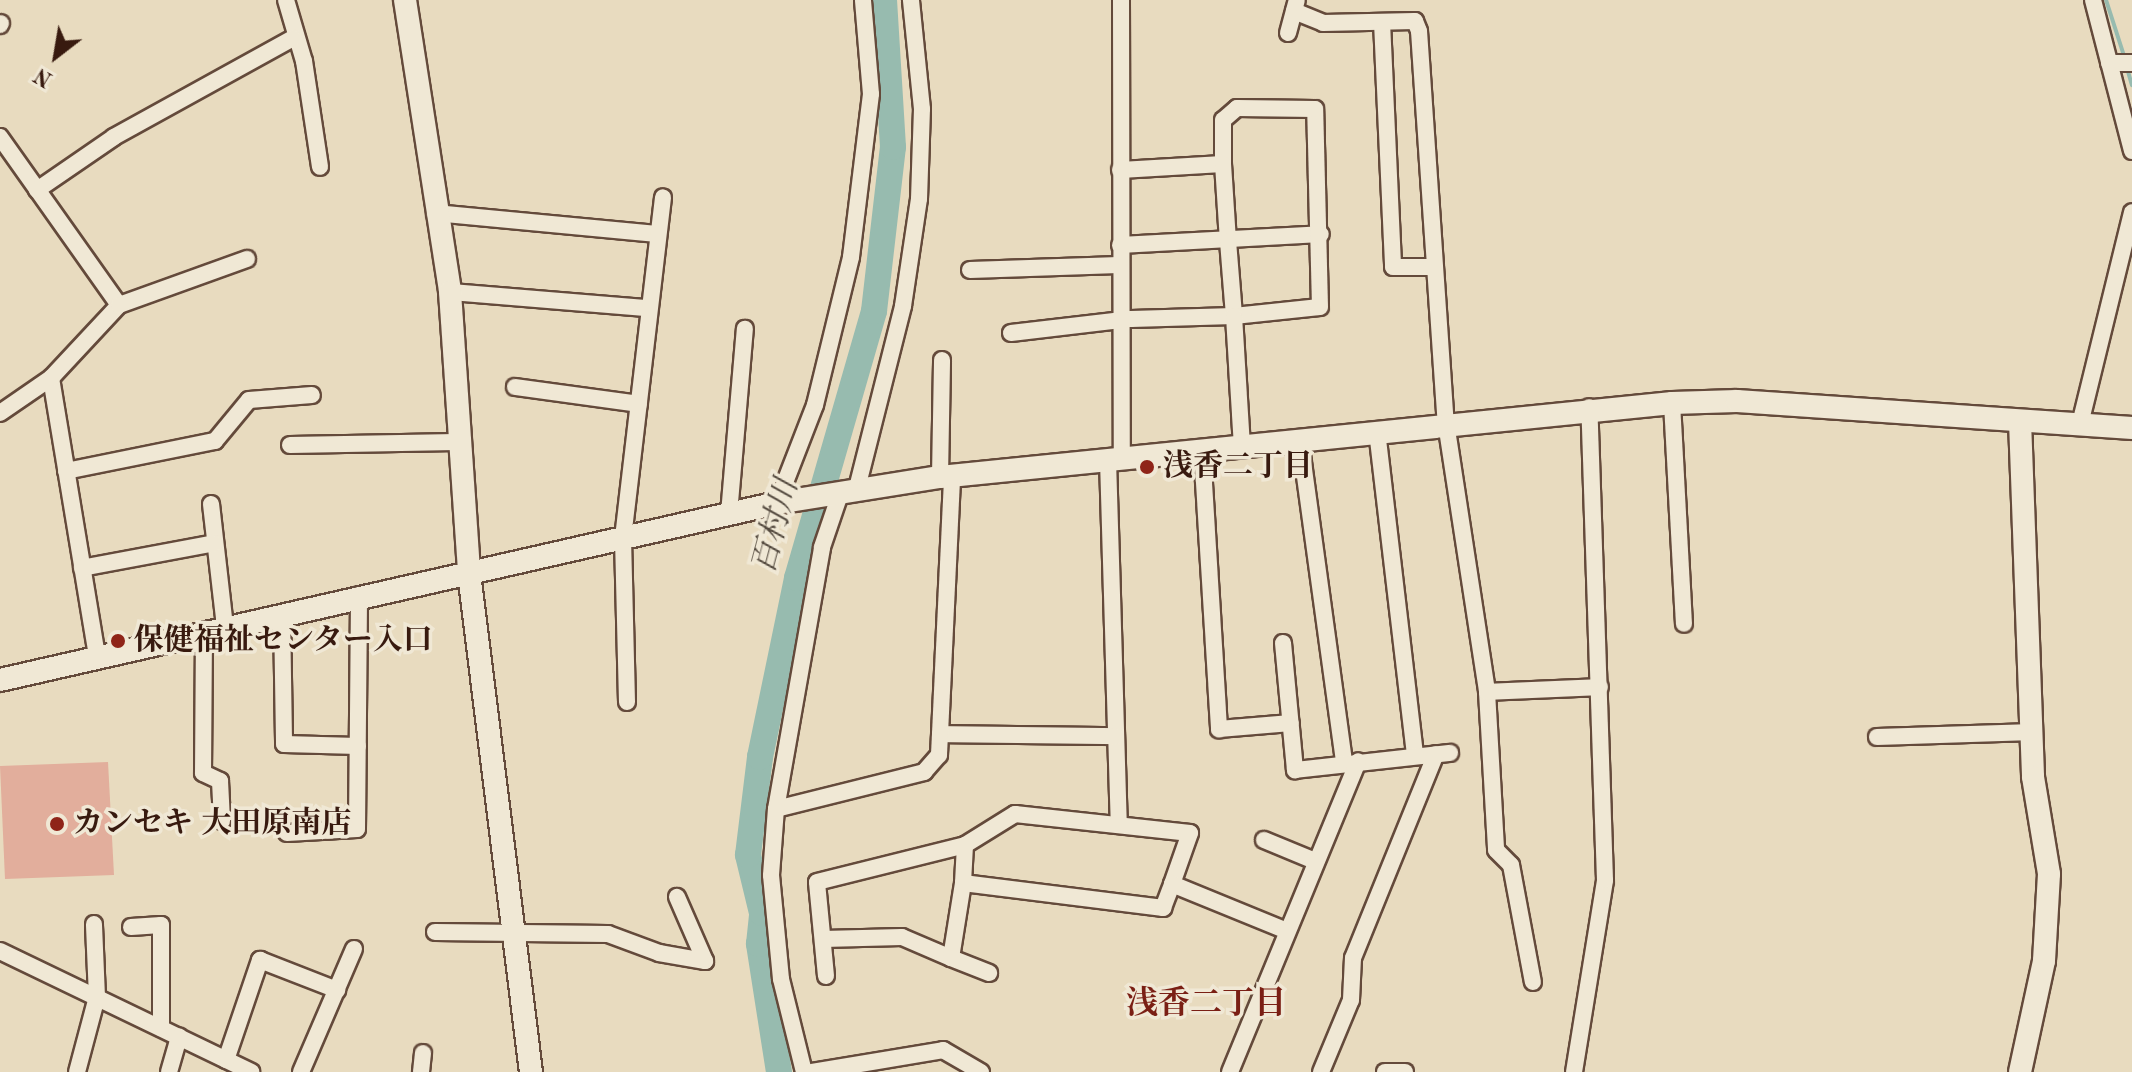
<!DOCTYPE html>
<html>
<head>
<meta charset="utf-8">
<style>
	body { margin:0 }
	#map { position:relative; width:2132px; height:1072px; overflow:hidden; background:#e8dbbf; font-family:"Old Standard TT","Noto Serif JP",serif }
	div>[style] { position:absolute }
	.stream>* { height:4px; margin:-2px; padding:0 2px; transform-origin:2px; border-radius:2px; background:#97bbaf }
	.river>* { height:26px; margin:-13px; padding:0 13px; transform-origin:13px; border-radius:13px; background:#97bbaf }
	.building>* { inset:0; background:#e2ae9c }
	.roads { filter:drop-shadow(2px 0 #644a3b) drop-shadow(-2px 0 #644a3b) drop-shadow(0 2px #644a3b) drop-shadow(0 -2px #644a3b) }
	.street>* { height:16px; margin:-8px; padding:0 8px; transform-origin:8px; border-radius:8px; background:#f0e8d5 }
	.secondary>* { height:22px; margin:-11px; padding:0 11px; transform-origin:11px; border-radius:11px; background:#f0e8d5 }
	.dots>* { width:22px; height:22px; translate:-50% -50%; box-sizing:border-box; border:4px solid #f0e8d5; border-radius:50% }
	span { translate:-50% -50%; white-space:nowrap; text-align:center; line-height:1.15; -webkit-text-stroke:7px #f0e8d5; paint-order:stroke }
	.poi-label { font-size:30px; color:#381a0f; font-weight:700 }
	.left { translate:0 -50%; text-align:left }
	.water-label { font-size:32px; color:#544a3f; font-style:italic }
	.neighbourhood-label { font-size:32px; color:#7a1f14; font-weight:700 }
	.north { position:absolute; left:16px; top:16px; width:80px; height:80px; -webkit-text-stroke:6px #f0e8d5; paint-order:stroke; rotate:211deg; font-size:22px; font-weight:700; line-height:32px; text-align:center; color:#381a0f }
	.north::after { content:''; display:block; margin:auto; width:28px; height:36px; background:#381a0f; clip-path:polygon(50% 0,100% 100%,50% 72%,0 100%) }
</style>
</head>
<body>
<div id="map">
	<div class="stream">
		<div style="left:2106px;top:0;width:62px;rotate:72.1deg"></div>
		<div style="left:2127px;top:68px;width:18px;rotate:74deg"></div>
	</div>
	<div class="river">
		<div style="left:779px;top:1072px;width:130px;rotate:-98.9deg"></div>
		<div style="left:759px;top:944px;width:31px;rotate:-84deg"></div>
		<div style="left:762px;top:913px;width:60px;rotate:-103.6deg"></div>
		<div style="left:748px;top:855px;width:99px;rotate:-83deg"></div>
		<div style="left:760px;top:757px;width:183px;rotate:-78.3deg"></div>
		<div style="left:797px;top:578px;width:278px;rotate:-73.9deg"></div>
		<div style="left:874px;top:311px;width:165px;rotate:-83.4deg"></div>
		<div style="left:893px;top:147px;width:147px;rotate:-93.5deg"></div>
	</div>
	<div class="building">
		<div style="clip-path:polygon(108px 762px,114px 875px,5px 879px,0 766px)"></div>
	</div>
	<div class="roads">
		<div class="street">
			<div style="left:286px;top:0;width:64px;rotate:73.6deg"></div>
			<div style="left:304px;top:61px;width:107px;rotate:81.4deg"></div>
			<div style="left:1121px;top:0;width:459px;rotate:89.9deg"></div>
			<div style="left:2093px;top:0;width:156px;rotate:75.5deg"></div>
			<div style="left:1294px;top:11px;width:31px;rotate:22deg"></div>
			<div style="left:1323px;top:23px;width:92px;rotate:-1.2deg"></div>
			<div style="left:1415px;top:21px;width:11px;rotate:68deg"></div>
			<div style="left:1419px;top:31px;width:393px;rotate:86.1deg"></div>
			<div style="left:1446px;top:423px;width:272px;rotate:81.3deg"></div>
			<div style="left:1487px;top:692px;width:158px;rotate:86.7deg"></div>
			<div style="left:1496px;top:850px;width:21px;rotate:45deg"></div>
			<div style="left:1511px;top:865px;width:119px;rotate:79.4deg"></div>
			<div style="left:1382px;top:22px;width:245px;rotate:87.4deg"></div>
			<div style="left:1393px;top:267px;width:41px"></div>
			<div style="left:0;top:25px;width:2px;rotate:-63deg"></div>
			<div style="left:1288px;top:33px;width:34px;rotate:-75deg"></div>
			<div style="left:2109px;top:63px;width:23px"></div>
			<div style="left:0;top:137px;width:206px;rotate:54.7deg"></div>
			<div style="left:1120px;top:170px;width:103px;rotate:-3.3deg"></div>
			<div style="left:37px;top:190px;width:93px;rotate:-34.5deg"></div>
			<div style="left:114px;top:137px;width:205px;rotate:-28.9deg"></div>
			<div style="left:435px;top:213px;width:223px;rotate:5.4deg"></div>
			<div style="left:1120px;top:245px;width:201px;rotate:-3.1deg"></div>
			<div style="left:970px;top:270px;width:149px;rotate:-1.9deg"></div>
			<div style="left:450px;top:292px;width:197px;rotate:4.7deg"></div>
			<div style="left:1011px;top:333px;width:121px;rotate:-6.7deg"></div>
			<div style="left:1131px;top:319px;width:103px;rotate:-1.7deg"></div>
			<div style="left:1234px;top:316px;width:86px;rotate:-6deg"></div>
			<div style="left:1320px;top:307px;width:198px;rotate:-91.4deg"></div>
			<div style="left:1315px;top:109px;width:78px;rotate:-179.3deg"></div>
			<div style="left:1237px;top:108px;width:18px;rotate:139deg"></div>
			<div style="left:1223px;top:120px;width:44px;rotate:90deg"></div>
			<div style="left:1223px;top:164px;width:77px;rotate:86.3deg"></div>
			<div style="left:1228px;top:241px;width:75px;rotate:85.4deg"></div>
			<div style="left:1234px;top:316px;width:130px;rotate:86.5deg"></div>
			<div style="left:51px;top:378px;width:282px;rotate:80.6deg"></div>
			<div style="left:515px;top:387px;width:125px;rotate:7.8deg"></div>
			<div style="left:1672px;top:403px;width:221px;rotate:86.9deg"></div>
			<div style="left:0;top:413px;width:62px;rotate:-34.5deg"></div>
			<div style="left:51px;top:378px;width:100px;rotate:-47deg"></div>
			<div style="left:119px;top:305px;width:136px;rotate:-19.8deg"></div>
			<div style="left:2080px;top:424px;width:218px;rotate:-76.2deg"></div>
			<div style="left:1377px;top:431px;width:327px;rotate:83.3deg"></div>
			<div style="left:1300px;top:440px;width:326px;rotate:82.2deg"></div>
			<div style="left:290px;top:445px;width:166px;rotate:-1deg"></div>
			<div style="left:1202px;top:450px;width:280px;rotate:86.5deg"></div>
			<div style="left:1219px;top:729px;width:72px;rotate:-4.8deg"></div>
			<div style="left:1108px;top:460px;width:365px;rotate:88.3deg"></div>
			<div style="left:66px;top:471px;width:152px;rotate:-11.4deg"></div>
			<div style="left:215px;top:441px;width:53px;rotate:-50.3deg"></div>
			<div style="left:249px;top:400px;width:63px;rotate:-4.5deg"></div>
			<div style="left:940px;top:477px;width:117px;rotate:-89deg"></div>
			<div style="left:856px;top:492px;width:192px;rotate:-75.8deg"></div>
			<div style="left:903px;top:306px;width:108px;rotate:-81.5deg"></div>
			<div style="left:919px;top:199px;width:90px;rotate:-88.1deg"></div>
			<div style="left:922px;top:109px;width:110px;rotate:-95.8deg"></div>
			<div style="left:777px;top:503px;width:105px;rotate:-68.8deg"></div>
			<div style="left:815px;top:405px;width:152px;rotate:-76.3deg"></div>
			<div style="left:851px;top:257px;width:164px;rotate:-83deg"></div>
			<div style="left:871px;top:94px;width:94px;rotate:-94.9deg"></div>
			<div style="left:211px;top:504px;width:123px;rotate:83.5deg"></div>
			<div style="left:729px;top:514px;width:186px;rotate:-85.1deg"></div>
			<div style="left:82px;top:568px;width:135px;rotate:-10.6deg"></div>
			<div style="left:282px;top:613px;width:131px;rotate:89.1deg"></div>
			<div style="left:284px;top:744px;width:74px;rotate:1.5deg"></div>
			<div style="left:204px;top:631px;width:142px;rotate:90.4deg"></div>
			<div style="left:203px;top:773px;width:19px;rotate:25deg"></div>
			<div style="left:220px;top:781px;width:40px;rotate:87.1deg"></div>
			<div style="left:1283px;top:643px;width:128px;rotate:84.6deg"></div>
			<div style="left:1295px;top:770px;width:156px;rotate:-6.3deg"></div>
			<div style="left:1487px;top:692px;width:113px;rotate:-2.5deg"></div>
			<div style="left:627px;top:702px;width:164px;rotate:-91.4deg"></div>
			<div style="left:623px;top:538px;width:343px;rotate:-83.3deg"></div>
			<div style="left:940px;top:734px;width:176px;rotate:0.7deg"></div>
			<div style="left:1877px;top:737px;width:156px;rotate:-1.8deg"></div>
			<div style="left:776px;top:809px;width:153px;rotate:-14deg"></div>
			<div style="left:924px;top:772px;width:23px;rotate:-49deg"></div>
			<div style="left:939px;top:755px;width:279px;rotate:-87.3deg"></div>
			<div style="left:287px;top:833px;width:70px;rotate:-3.3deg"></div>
			<div style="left:357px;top:829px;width:234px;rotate:-89.5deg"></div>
			<div style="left:1264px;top:840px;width:55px;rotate:22.4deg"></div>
			<div style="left:965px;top:845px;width:59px;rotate:-31.8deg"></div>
			<div style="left:1015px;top:814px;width:176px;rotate:6.2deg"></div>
			<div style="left:1190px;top:833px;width:54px;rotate:109.4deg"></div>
			<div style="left:131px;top:927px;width:30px;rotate:-4deg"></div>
			<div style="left:161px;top:925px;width:103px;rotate:90deg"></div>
			<div style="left:435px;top:932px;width:173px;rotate:0.7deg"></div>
			<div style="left:608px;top:934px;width:54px;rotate:20.4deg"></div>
			<div style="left:659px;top:953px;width:47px;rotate:9.9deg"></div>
			<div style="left:705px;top:961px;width:70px;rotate:-113.6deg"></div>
			<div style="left:823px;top:939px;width:79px;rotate:-1.5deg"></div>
			<div style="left:902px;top:937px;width:53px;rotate:23.2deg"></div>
			<div style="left:951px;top:958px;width:76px;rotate:-80.9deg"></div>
			<div style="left:0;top:951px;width:279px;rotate:25.7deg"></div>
			<div style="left:951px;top:958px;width:41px;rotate:21.5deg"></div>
			<div style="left:826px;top:976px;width:94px;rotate:-95.5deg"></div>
			<div style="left:817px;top:882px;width:153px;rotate:-14deg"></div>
			<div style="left:965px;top:845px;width:38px;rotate:93deg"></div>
			<div style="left:963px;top:883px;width:202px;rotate:7.1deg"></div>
			<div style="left:1163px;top:908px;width:26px;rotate:-69deg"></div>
			<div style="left:1172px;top:884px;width:124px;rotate:22.2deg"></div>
			<div style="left:226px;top:1060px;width:106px;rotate:-71.2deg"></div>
			<div style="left:260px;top:960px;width:83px;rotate:21.3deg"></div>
			<div style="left:77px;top:1072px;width:78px;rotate:-75.1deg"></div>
			<div style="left:97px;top:997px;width:73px;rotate:-92.4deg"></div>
			<div style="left:169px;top:1072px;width:37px;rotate:-74deg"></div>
			<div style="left:301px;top:1072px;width:134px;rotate:-66.7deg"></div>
			<div style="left:421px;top:1072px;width:19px;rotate:-84deg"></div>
			<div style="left:804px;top:1072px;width:96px;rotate:-103.9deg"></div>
			<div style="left:781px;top:979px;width:104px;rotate:-95.5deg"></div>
			<div style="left:771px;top:875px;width:66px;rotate:-85.7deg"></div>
			<div style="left:776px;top:809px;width:266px;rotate:-80deg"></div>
			<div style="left:822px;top:547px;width:56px;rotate:-71.2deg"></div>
			<div style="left:812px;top:1072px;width:133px;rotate:-9.5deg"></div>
			<div style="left:943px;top:1050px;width:44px;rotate:30.1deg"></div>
			<div style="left:1230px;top:1072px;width:336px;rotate:-67.6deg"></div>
			<div style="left:1321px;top:1072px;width:78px;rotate:-67.4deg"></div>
			<div style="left:1351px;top:1000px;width:42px;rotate:-87.3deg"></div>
			<div style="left:1353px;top:958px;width:220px;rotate:-67.9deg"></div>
			<div style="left:1385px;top:1072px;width:20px"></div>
			<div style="left:1574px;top:1072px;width:194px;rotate:-80.8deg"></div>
			<div style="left:1605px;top:880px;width:473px;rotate:-91.9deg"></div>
		</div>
		<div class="secondary">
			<div style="left:405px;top:0;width:295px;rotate:81.2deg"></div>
			<div style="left:450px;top:292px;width:282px;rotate:86.1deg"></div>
			<div style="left:469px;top:573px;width:503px;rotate:82.92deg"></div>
			<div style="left:2020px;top:421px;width:356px;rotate:87.9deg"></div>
			<div style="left:2033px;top:777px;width:98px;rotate:80.6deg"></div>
			<div style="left:2049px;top:874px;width:87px;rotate:93.3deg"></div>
			<div style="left:2044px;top:961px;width:114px;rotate:102.2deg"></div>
			<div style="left:0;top:680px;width:797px;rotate:-12.83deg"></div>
			<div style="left:777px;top:503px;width:165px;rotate:-9.1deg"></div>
			<div style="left:940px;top:477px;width:736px;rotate:-5.77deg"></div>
			<div style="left:1672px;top:403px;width:65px;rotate:-1.8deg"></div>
			<div style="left:1737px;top:401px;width:396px;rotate:3.9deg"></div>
		</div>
	</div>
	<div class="dots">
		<div style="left:1147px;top:467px;background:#8f2418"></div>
		<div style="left:118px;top:641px;background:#8f2418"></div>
		<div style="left:57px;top:824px;background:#8f2418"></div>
	</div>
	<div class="poi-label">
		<span class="left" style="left:1163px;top:467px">浅香二丁目</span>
		<span class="left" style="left:134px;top:641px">保健福祉センター入口</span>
		<span class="left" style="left:73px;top:824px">カンセキ 大田原南店</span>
	</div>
	<div class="water-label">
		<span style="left:777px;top:527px;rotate:-75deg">百村川</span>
	</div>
	<div class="neighbourhood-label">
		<span style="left:1206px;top:1005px">浅香二丁目</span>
	</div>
	<div class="north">N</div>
</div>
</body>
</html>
